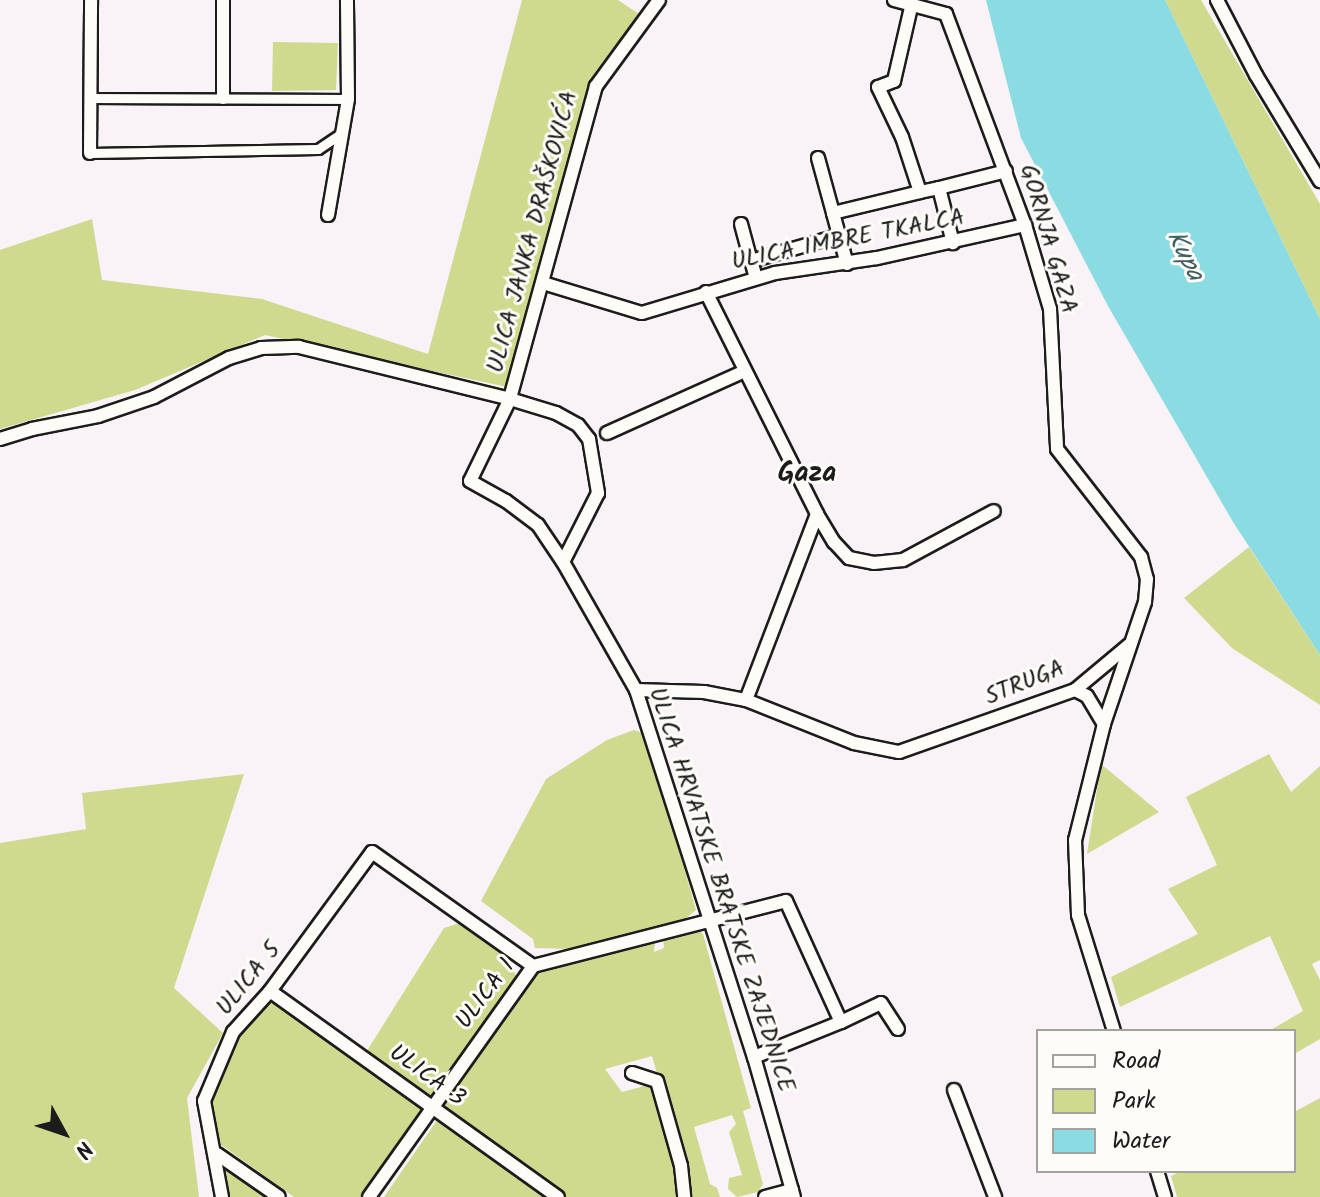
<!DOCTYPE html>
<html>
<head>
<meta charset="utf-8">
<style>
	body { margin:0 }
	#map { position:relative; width:1320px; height:1197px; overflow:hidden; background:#f9f2f7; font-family:Kalam,sans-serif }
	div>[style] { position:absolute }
	.green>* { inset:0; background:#cfda8e }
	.water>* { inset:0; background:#8bdce2 }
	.roads { filter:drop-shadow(2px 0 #1c1c1c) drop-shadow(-2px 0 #1c1c1c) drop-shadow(0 2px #1c1c1c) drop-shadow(0 -2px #1c1c1c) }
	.pedestrian>* { height:9px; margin:-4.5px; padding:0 4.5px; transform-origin:4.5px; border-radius:4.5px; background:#fdfcf7 }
	.minor>* { height:12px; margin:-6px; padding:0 6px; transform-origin:6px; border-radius:6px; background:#fdfcf7 }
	span { translate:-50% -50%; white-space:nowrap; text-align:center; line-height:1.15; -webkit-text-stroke:6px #fdfcf7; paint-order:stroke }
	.street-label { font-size:24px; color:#1c1c1c }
	.water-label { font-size:26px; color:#435f61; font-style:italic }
	.quarter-label { font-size:28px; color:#1c1c1c; font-weight:700 }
	.legend { position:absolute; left:1036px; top:1029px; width:260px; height:144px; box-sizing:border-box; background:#fdfcf7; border:2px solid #a3a29f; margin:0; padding:10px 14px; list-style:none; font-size:24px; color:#1c1c1c }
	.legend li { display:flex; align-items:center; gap:16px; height:40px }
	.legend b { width:40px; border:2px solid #a3a29f }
	.north { position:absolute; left:24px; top:1093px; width:80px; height:80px; -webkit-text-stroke:6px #fdfcf7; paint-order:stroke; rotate:130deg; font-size:22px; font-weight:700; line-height:32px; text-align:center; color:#1c1c1c }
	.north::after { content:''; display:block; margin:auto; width:28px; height:36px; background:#1c1c1c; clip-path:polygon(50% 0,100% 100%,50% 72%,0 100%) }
</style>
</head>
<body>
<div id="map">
	<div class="green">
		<div style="clip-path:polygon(522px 0,618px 0,639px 14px,593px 75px,507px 387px,265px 335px,135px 390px,0 429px,0 250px,92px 219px,102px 280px,262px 299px,428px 354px)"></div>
		<div style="clip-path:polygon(1165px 0,1201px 0,1320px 204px,1320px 319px)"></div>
		<div style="clip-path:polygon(273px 42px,338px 43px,336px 90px,272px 91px)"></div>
		<div style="clip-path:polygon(1249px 547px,1320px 655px,1320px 705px,1232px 648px,1184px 598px)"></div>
		<div style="clip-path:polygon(634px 730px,646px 734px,696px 910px,685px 919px,573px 949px,535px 948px,533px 939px,481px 901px,546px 779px,607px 740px)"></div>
		<div style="clip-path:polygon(1269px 754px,1291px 792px,1320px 766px,1320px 960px,1312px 964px,1320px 980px,1320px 1039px,1294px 1054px,1294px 1031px,1269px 1031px,1303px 1011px,1270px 936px,1120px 1007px,1111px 977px,1198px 934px,1168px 889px,1217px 865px,1186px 797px)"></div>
		<div style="clip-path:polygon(1101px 764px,1159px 812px,1087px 854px)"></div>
		<div style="clip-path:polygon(244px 774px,174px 988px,223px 1033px,187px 1098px,199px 1197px,0 1197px,0 843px,86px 829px,82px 793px)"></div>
		<div style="clip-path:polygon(460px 923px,506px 954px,516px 976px,515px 985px,437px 1093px,427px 1098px,365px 1054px,444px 928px)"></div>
		<div style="clip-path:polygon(697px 929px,703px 934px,751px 1108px,743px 1111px,763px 1184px,758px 1192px,737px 1197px,728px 1189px,729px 1178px,742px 1175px,729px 1132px,736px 1124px,732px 1115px,694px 1127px,710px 1184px,717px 1188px,720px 1197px,687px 1197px,684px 1168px,652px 1056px,605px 1069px,622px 1092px,652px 1084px,678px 1164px,682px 1197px,564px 1197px,439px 1107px,521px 988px,536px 974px,550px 966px,655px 941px,654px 952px,664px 948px,663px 937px)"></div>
		<div style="clip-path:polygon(268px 999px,277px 1000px,359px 1064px,424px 1106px,360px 1197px,294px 1197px,217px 1142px,209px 1101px,236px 1033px)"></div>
		<div style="clip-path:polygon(1320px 1098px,1320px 1197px,1177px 1197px,1171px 1176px,1181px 1171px,1294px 1171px,1294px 1112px)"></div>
		<div style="clip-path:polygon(440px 1116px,552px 1197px,384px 1197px)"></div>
		<div style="clip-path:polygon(228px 1166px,275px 1197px,225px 1197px,222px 1168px)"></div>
	</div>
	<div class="water">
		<div style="clip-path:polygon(986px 0,1165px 0,1320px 319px,1320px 655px,1233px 522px,1108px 306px,1021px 138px)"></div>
	</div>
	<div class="roads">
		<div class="pedestrian">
			<div style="left:91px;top:98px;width:257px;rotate:0.2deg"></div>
			<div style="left:90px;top:153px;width:228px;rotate:-1deg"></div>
			<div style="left:318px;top:149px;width:30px;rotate:-34deg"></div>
		</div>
		<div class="minor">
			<div style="left:223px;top:0;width:98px;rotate:90deg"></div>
			<div style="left:659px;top:0;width:107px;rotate:126.2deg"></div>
			<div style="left:596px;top:86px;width:325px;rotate:105.4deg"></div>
			<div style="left:510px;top:399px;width:91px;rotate:116deg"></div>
			<div style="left:470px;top:481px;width:41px;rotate:29.1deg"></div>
			<div style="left:506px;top:501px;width:40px;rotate:37deg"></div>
			<div style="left:538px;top:525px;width:45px;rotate:56deg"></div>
			<div style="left:563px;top:562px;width:147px;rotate:60.3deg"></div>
			<div style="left:636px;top:690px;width:386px;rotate:72.2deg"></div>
			<div style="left:754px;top:1057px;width:146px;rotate:74.1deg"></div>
			<div style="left:894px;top:0;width:54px;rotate:15.1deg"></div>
			<div style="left:946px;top:14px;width:225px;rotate:69.5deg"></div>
			<div style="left:1025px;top:225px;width:88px;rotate:73.4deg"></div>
			<div style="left:1050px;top:309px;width:140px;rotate:87.1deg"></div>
			<div style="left:1057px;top:449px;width:137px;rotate:52.1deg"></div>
			<div style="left:1141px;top:557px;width:23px;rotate:75deg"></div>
			<div style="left:1147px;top:579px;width:23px;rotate:95deg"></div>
			<div style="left:1145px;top:602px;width:129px;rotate:108.6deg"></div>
			<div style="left:1104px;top:724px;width:120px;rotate:104deg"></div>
			<div style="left:1075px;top:840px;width:75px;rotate:87.7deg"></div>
			<div style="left:1078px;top:915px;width:121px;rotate:72.8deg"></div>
			<div style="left:1217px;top:0;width:85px;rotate:62.5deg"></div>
			<div style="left:1256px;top:75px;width:124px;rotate:58.9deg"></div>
			<div style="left:912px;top:3px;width:80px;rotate:103deg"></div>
			<div style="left:894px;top:81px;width:17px;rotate:159deg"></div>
			<div style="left:878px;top:87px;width:55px;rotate:64.4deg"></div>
			<div style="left:902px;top:137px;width:58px;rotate:71.9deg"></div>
			<div style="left:920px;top:192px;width:19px;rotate:-12deg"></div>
			<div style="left:939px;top:188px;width:57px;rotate:75.7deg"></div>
			<div style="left:90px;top:153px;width:153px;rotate:-89.6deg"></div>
			<div style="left:818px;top:158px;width:57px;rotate:74.7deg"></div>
			<div style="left:939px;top:188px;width:69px;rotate:-14.2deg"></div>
			<div style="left:328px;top:215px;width:118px;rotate:-80.2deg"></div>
			<div style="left:348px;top:99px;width:99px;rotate:-90.6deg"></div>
			<div style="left:741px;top:224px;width:38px;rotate:75deg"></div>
			<div style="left:847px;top:264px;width:53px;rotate:-105.4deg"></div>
			<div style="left:833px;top:213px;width:89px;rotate:-13.6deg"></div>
			<div style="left:756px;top:278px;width:18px;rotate:-106deg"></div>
			<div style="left:751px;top:261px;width:90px;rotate:-16.2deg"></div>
			<div style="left:543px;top:283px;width:103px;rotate:16.9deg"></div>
			<div style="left:642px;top:313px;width:139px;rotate:-16.7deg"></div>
			<div style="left:775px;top:273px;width:103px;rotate:-8.4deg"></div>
			<div style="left:877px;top:258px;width:152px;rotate:-12.6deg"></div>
			<div style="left:706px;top:292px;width:248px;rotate:63.4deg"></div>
			<div style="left:817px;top:514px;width:33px;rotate:59deg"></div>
			<div style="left:834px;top:542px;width:22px;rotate:47deg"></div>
			<div style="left:849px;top:558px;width:25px;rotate:11deg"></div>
			<div style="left:874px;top:563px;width:29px;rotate:-6deg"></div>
			<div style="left:903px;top:560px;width:103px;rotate:-28.3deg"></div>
			<div style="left:607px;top:433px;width:151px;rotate:-24.2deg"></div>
			<div style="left:0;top:439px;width:34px;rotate:-17deg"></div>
			<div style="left:32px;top:429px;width:67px;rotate:-11.1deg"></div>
			<div style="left:98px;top:416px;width:59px;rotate:-18.7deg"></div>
			<div style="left:154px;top:397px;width:85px;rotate:-27.5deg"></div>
			<div style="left:229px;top:358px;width:34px;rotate:-17deg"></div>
			<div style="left:261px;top:348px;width:38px;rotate:-2deg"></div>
			<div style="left:299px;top:347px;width:217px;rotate:13.8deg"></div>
			<div style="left:510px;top:399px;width:48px;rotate:16.9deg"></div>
			<div style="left:556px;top:413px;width:25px;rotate:29deg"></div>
			<div style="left:578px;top:425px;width:18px;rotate:52deg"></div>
			<div style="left:589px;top:439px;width:55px;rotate:80.5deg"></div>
			<div style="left:598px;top:493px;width:77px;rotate:116.9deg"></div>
			<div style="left:636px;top:690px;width:68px;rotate:1.7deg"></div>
			<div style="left:704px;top:692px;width:43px;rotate:10.8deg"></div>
			<div style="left:746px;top:700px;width:116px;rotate:21.7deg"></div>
			<div style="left:854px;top:743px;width:46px;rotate:11.3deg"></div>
			<div style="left:899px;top:752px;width:187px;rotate:-19.4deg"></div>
			<div style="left:1075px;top:690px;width:70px;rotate:-39.8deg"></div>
			<div style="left:1075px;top:690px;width:13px;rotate:27deg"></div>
			<div style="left:1087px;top:696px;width:33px;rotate:59deg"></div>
			<div style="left:746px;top:700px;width:199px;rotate:-69.1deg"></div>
			<div style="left:270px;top:991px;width:354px;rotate:35.6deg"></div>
			<div style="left:841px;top:1022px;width:44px;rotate:-25.4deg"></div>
			<div style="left:881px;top:1003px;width:31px;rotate:57deg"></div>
			<div style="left:632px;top:1073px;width:26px;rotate:18deg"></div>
			<div style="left:657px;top:1081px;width:88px;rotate:74.2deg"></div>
			<div style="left:681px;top:1166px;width:31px;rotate:84deg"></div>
			<div style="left:954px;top:1090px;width:115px;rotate:69deg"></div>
			<div style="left:217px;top:1154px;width:75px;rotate:34.7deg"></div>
			<div style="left:1157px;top:1171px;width:27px;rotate:73deg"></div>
			<div style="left:222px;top:1197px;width:98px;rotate:-100.6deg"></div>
			<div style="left:204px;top:1101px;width:75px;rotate:-67.2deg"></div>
			<div style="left:233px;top:1032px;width:55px;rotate:-47.9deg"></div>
			<div style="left:270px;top:991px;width:172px;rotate:-53.7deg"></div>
			<div style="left:372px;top:852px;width:197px;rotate:35.3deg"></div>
			<div style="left:369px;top:1197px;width:283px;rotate:-54.6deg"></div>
			<div style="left:533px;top:966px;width:261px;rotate:-14.4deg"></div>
			<div style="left:786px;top:901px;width:133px;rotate:65.6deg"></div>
			<div style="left:841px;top:1022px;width:94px;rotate:158.1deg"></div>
			<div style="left:765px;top:1197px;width:28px;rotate:-15deg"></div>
		</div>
	</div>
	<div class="street-label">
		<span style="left:533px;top:232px;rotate:-75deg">ULICA JANKA DRAŠKOVIĆA</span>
		<span style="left:1048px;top:239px;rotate:74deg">GORNJA GAZA</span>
		<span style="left:848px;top:240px;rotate:-11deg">ULICA IMBRE TKALCA</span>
		<span style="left:1025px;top:683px;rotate:-22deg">STRUGA</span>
		<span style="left:721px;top:890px;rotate:72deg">ULICA HRVATSKE BRATSKE ZAJEDNICE</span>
		<span style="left:249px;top:979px;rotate:-51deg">ULICA 5</span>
		<span style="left:486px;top:994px;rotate:-53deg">ULICA 1</span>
		<span style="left:427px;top:1076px;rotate:36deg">ULICA 3</span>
	</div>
	<div class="water-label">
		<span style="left:1184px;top:256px;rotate:63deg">Kupa</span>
	</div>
	<div class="quarter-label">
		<span style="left:807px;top:474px">Gaza</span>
	</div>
	<ul class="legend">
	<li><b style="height:10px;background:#fdfcf7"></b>Road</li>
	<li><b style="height:22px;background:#cfda8e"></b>Park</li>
	<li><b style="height:22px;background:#8bdce2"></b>Water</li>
	</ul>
	<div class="north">N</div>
</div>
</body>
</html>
